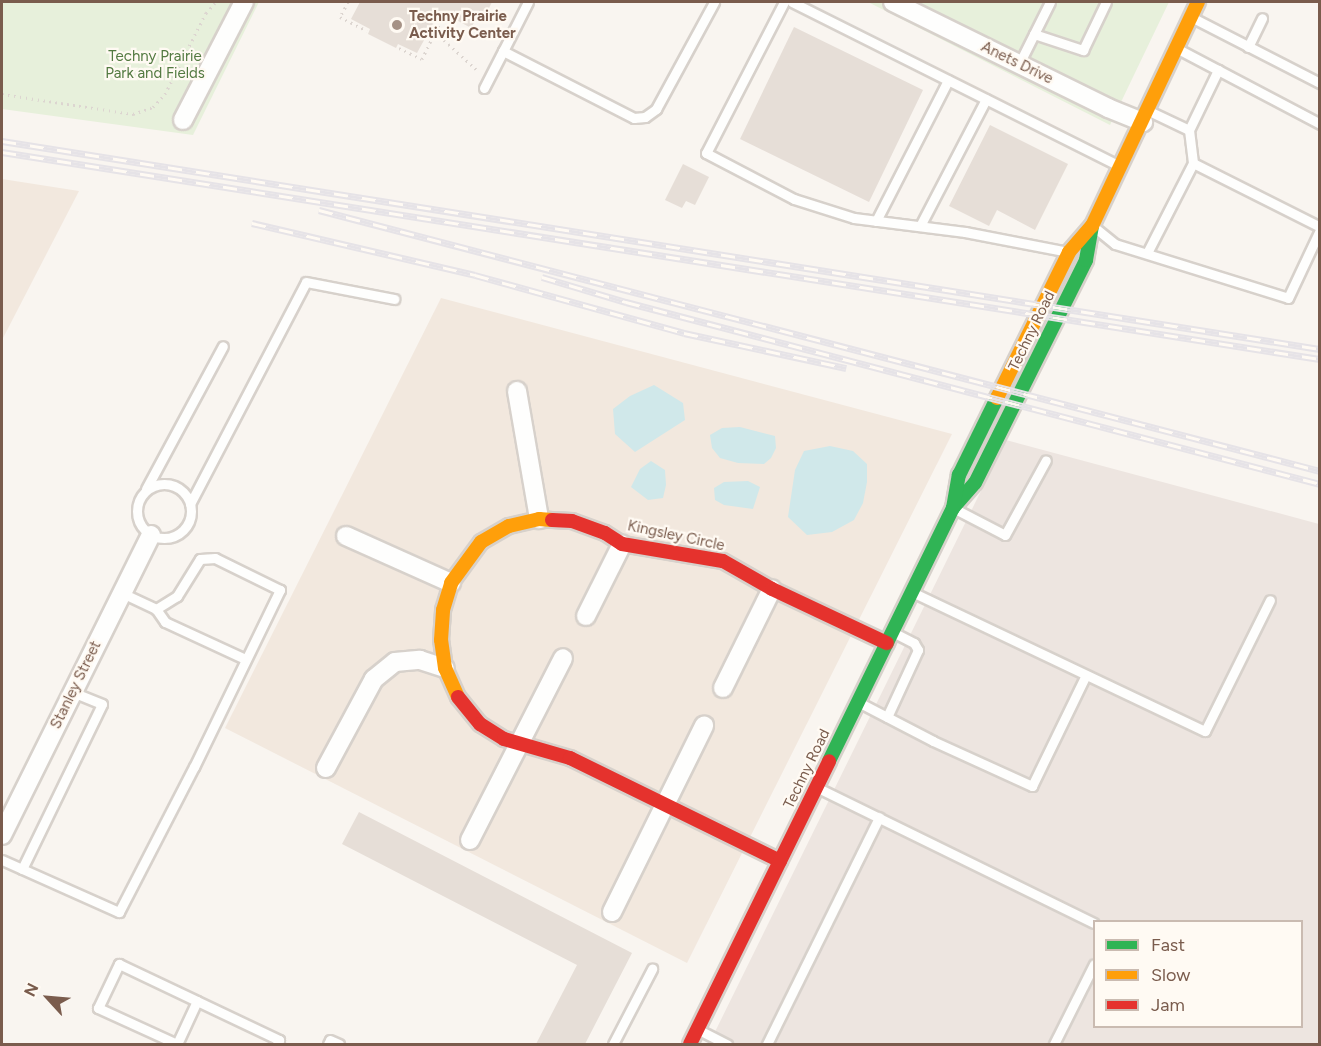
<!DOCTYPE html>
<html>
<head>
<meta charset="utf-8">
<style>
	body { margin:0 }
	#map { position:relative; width:1321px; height:1046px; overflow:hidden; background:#f9f5f0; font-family:Figtree,sans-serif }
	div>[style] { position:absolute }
	.residential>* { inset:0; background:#f2e8de }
	.industrial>* { inset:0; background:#ede5e0 }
	.green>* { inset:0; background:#e7f0db }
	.water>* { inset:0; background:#d0e8ea }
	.building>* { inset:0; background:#e6ded7 }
	.path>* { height:3px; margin-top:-1.5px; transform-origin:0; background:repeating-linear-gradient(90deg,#dcd5d0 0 1.5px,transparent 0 6px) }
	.roads { filter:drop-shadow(2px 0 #d7d1cb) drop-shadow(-2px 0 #d7d1cb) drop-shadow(0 2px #d7d1cb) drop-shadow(0 -2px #d7d1cb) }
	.lane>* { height:9px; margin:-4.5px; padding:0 4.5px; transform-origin:4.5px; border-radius:4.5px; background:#fefefd }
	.lane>.ring { margin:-4.5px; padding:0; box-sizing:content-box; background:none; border:9px solid #fefefd; border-radius:50% }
	.street>* { height:18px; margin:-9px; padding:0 9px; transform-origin:9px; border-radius:9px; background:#fefefd }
	.fast>* { height:14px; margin:-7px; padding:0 7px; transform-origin:7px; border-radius:7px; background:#30b455 }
	.slow>* { height:14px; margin:-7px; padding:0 7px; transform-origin:7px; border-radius:7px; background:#ff9f0a }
	.jam>* { height:14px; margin:-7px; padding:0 7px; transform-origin:7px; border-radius:7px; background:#e5322d }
	.rail>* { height:7px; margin-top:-3.5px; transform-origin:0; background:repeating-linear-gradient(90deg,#fffaf3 0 14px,#e6e3e7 0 28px); box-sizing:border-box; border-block:2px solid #e6e3e7 }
	.dots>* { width:16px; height:16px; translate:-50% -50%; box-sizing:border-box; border:3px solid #fffaf3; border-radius:50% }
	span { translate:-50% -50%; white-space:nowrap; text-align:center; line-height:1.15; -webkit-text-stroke:4.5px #fffaf3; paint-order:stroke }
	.poi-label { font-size:15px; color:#7a5c4d; font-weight:700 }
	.left { translate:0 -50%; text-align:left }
	.park-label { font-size:15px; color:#537a41 }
	.street-label { font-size:15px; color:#7a5c4d }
	.frame { position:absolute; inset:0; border:3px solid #7a5c4d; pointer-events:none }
	.legend { position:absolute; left:1093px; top:920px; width:210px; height:108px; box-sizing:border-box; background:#fffaf3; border:2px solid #cabbb1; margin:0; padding:8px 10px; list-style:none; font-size:18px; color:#7a5c4d }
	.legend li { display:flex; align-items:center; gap:12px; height:30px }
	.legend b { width:30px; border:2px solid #cabbb1 }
	.north { position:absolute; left:18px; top:968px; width:60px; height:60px; -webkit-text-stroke:4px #fffaf3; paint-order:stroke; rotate:296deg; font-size:16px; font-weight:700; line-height:24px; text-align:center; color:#7a5c4d }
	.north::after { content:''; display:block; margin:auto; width:21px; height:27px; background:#7a5c4d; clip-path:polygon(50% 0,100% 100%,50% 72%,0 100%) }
</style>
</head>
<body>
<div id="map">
	<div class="residential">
		<div style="clip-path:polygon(2px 179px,79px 191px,2px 340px)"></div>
		<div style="clip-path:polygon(441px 298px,952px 434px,687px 963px,225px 728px)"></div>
	</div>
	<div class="industrial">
		<div style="clip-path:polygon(evenodd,1006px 440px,1319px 524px,1319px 1044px,709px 1044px,1006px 440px,1094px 922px,1302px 922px,1302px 1026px,1094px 1026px,1094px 922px)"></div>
	</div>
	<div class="green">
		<div style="clip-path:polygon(2px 2px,259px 2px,193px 135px,2px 109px)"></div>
		<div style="clip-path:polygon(868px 2px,1169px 2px,1110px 125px)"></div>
	</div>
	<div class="water">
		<div style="clip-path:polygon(654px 385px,683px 403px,685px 420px,635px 452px,615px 434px,613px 409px,630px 396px)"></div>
		<div style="clip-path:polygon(740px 427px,775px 436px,776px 448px,771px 458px,764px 464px,738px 463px,720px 458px,712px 448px,710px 435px,722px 428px)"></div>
		<div style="clip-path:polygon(830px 446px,853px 451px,867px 464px,867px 482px,863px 503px,854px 520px,832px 532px,807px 535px,788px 517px,795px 470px,804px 451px)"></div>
		<div style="clip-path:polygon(651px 461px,665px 470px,666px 485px,663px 498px,648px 500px,631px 487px,640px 469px)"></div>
		<div style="clip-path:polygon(748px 481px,760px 487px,753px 509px,724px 505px,715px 500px,714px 488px,724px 482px)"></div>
	</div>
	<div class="building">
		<div style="clip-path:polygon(360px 2px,492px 2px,482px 22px,476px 19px,471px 28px,440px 11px,417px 53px,398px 44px,396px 48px,368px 34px,370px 29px,351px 19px)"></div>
		<div style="clip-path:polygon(794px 27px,923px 90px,869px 202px,740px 139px)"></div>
		<div style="clip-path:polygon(990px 125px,1068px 164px,1035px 230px,997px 210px,989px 226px,949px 206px)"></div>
		<div style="clip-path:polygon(683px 164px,709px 177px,695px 205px,686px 201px,682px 208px,665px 200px)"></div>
		<div style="clip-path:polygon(359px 812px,632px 953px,585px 1044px,536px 1044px,577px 965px,342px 844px)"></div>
	</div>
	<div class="path">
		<div style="left:348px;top:2px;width:17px;rotate:118deg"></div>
		<div style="left:340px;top:17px;width:30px;rotate:27deg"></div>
		<div style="left:435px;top:32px;width:58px;rotate:42.2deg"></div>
		<div style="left:399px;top:48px;width:25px;rotate:26deg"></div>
		<div style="left:422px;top:59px;width:48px;rotate:-64deg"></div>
		<div style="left:2px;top:94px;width:133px;rotate:8.7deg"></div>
		<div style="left:133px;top:114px;width:21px;rotate:-19deg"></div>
		<div style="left:153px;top:107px;width:18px;rotate:-47deg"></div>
		<div style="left:165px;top:94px;width:91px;rotate:-63.2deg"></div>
		<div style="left:206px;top:13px;width:15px;rotate:-48deg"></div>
	</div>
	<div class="roads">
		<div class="lane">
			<div style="left:528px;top:2px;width:55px;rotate:117deg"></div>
			<div style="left:503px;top:51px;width:147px;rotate:27.1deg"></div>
			<div style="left:634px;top:118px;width:11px;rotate:-5deg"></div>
			<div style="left:645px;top:117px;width:14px;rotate:-36deg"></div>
			<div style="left:656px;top:109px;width:122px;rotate:-61.5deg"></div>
			<div style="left:784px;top:2px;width:170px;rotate:117.3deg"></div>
			<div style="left:706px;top:153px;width:99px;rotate:27.6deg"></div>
			<div style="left:794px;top:199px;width:63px;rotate:17.6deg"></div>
			<div style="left:854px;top:218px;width:112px;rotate:7.2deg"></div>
			<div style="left:965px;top:232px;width:106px;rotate:10.9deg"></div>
			<div style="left:792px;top:2px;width:366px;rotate:26.6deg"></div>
			<div style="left:1193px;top:18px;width:143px;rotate:27.1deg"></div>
			<div style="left:1034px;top:34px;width:52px;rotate:18.1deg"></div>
			<div style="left:1083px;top:50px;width:53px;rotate:-64.4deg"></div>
			<div style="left:1248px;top:47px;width:32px;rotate:-64deg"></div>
			<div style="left:1178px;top:49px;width:161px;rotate:27.8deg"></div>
			<div style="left:1019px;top:64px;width:69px;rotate:-63.4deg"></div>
			<div style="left:484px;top:88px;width:42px;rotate:-62.8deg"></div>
			<div style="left:1149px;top:111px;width:44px;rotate:25.4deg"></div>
			<div style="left:1189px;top:130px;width:33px;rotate:83deg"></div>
			<div style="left:1193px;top:163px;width:142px;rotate:26.7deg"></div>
			<div style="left:1189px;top:130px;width:67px;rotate:-64.2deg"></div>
			<div style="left:876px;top:221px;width:158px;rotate:-62.9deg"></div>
			<div style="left:920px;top:226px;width:143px;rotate:-62.5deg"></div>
			<div style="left:1094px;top:227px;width:27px;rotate:39deg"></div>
			<div style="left:1115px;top:244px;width:181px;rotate:17.3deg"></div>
			<div style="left:1288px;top:298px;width:75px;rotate:-64.8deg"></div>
			<div style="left:1147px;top:253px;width:101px;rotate:-62.9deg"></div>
			<div class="ring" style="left:137px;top:484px;width:45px;height:45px"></div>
			<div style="left:146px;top:489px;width:162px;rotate:-61.7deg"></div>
			<div style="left:190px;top:504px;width:250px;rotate:-62.4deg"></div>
			<div style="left:306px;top:282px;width:90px;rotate:10.9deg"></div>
			<div style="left:955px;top:509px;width:56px;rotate:27.5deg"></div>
			<div style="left:1005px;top:535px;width:85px;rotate:-61.3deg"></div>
			<div style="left:122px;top:593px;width:38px;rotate:25deg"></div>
			<div style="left:156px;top:609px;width:16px;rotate:55deg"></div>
			<div style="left:165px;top:622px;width:88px;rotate:24.8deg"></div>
			<div style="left:914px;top:593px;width:322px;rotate:25.4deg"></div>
			<div style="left:1205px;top:731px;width:146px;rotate:-63.6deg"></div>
			<div style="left:860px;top:703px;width:82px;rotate:27.5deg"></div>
			<div style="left:933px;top:741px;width:109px;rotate:24.4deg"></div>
			<div style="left:1032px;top:786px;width:123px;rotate:-64.1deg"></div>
			<div style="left:887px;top:717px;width:74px;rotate:-65.2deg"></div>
			<div style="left:918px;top:650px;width:8px;rotate:-120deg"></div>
			<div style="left:914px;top:643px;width:22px;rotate:-153deg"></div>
			<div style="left:818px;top:788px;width:307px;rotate:26.1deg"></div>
			<div style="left:2px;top:860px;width:128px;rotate:24deg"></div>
			<div style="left:119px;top:912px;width:163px;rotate:-62.7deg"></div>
			<div style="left:194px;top:767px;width:197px;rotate:-64.1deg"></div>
			<div style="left:280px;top:590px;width:72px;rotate:-153.8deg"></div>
			<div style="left:215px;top:558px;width:15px;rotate:176deg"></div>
			<div style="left:200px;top:559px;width:44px;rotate:121.9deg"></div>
			<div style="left:177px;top:596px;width:25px;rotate:148deg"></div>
			<div style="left:22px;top:869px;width:183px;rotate:-64.1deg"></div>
			<div style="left:102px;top:704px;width:31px;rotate:-158deg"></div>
			<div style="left:697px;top:1029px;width:34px;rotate:27deg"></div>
			<div style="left:177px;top:1044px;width:87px;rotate:-155.5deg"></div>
			<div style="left:98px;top:1008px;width:49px;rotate:-64.5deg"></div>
			<div style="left:119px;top:964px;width:86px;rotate:25.4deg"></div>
			<div style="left:177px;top:1044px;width:47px;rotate:-65.1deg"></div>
			<div style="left:197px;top:1001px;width:91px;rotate:25.4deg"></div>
			<div style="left:279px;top:1040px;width:4px;rotate:117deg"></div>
			<div style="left:328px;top:1044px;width:4px;rotate:-63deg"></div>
			<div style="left:330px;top:1040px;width:10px;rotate:24deg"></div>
			<div style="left:613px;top:1044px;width:85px;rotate:-62.5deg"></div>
			<div style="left:767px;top:1044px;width:253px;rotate:-63.7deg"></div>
			<div style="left:1054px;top:1044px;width:89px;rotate:-63.4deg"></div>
		</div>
		<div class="street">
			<div style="left:893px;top:2px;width:240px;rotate:26.2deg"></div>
			<div style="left:1108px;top:108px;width:38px;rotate:22deg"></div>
			<div style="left:183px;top:120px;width:133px;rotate:-62.7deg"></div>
			<div style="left:517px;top:391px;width:130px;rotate:80.2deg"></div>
			<div style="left:346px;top:536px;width:115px;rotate:24.1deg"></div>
			<div style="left:586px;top:616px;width:80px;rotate:-63.4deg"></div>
			<div style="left:723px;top:688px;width:110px;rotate:-63.7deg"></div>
			<div style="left:326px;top:768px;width:101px;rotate:-61.7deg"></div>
			<div style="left:374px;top:679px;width:27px;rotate:-39deg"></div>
			<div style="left:395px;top:662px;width:25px;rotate:-5deg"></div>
			<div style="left:420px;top:660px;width:26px;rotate:18deg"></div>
			<div style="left:2px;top:835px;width:335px;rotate:-63.6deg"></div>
			<div style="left:470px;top:840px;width:204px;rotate:-62.9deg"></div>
			<div style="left:612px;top:912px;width:208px;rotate:-63.7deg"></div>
		</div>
		<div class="fast">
			<div style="left:953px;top:508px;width:33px;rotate:-49deg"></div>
			<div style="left:975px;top:483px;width:249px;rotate:-63.5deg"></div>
			<div style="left:1086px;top:260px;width:34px;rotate:-80deg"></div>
			<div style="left:829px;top:761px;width:282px;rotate:-63.9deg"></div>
			<div style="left:953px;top:508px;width:34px;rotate:-80deg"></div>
			<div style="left:959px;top:475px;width:86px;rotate:-63.7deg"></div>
		</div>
		<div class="slow">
			<div style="left:997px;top:398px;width:163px;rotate:-63.7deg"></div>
			<div style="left:1069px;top:252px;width:35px;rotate:-49deg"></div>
			<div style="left:1092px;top:226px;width:248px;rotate:-64.7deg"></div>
			<div style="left:458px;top:697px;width:32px;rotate:-114deg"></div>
			<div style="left:445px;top:668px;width:28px;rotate:-98deg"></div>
			<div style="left:441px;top:640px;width:30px;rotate:-86deg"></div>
			<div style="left:443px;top:610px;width:28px;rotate:-73deg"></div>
			<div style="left:451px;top:583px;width:51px;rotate:-53.8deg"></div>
			<div style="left:481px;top:542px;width:32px;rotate:-30deg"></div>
			<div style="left:509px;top:526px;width:31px;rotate:-13deg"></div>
			<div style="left:539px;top:519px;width:13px;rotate:4deg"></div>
		</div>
		<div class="jam">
			<div style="left:552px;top:520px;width:20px;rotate:3deg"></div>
			<div style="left:572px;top:521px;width:35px;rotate:20deg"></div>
			<div style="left:605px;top:533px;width:20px;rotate:33deg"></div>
			<div style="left:622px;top:544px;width:102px;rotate:9.6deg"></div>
			<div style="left:723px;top:561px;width:56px;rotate:29.7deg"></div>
			<div style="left:772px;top:589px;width:127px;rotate:25.2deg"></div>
			<div style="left:458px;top:697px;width:35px;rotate:51deg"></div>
			<div style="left:480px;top:724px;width:28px;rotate:32deg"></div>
			<div style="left:504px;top:739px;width:69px;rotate:16.1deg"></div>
			<div style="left:570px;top:758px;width:234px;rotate:26.1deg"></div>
			<div style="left:690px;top:1044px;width:315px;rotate:-63.8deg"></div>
		</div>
	</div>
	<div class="rail">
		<div style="left:2px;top:141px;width:1334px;rotate:8.97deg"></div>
		<div style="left:2px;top:152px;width:1334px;rotate:8.93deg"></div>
		<div style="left:319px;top:210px;width:1034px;rotate:14.61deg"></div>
		<div style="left:252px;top:223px;width:229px;rotate:13.1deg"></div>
		<div style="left:475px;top:275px;width:217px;rotate:15.5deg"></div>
		<div style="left:684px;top:333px;width:166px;rotate:12.2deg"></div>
		<div style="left:542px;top:277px;width:88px;rotate:16.6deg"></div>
		<div style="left:626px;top:302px;width:717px;rotate:14.69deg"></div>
	</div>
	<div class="dots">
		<div style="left:397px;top:25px;background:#a69286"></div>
	</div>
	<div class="poi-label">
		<span class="left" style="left:409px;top:25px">Techny Prairie<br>Activity Center</span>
	</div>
	<div class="park-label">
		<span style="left:155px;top:65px">Techny Prairie<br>Park and Fields</span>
	</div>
	<div class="street-label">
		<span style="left:1017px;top:63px;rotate:26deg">Anets Drive</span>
		<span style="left:1032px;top:331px;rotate:-64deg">Techny Road</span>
		<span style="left:676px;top:536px;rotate:12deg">Kingsley Circle</span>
		<span style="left:76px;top:685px;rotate:-64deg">Stanley Street</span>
		<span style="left:807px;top:769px;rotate:-64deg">Techny Road</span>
	</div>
	<div class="frame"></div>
	<ul class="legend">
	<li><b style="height:8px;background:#30b455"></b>Fast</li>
	<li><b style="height:8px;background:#ff9f0a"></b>Slow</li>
	<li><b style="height:8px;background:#e5322d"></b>Jam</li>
	</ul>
	<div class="north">N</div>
</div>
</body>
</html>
